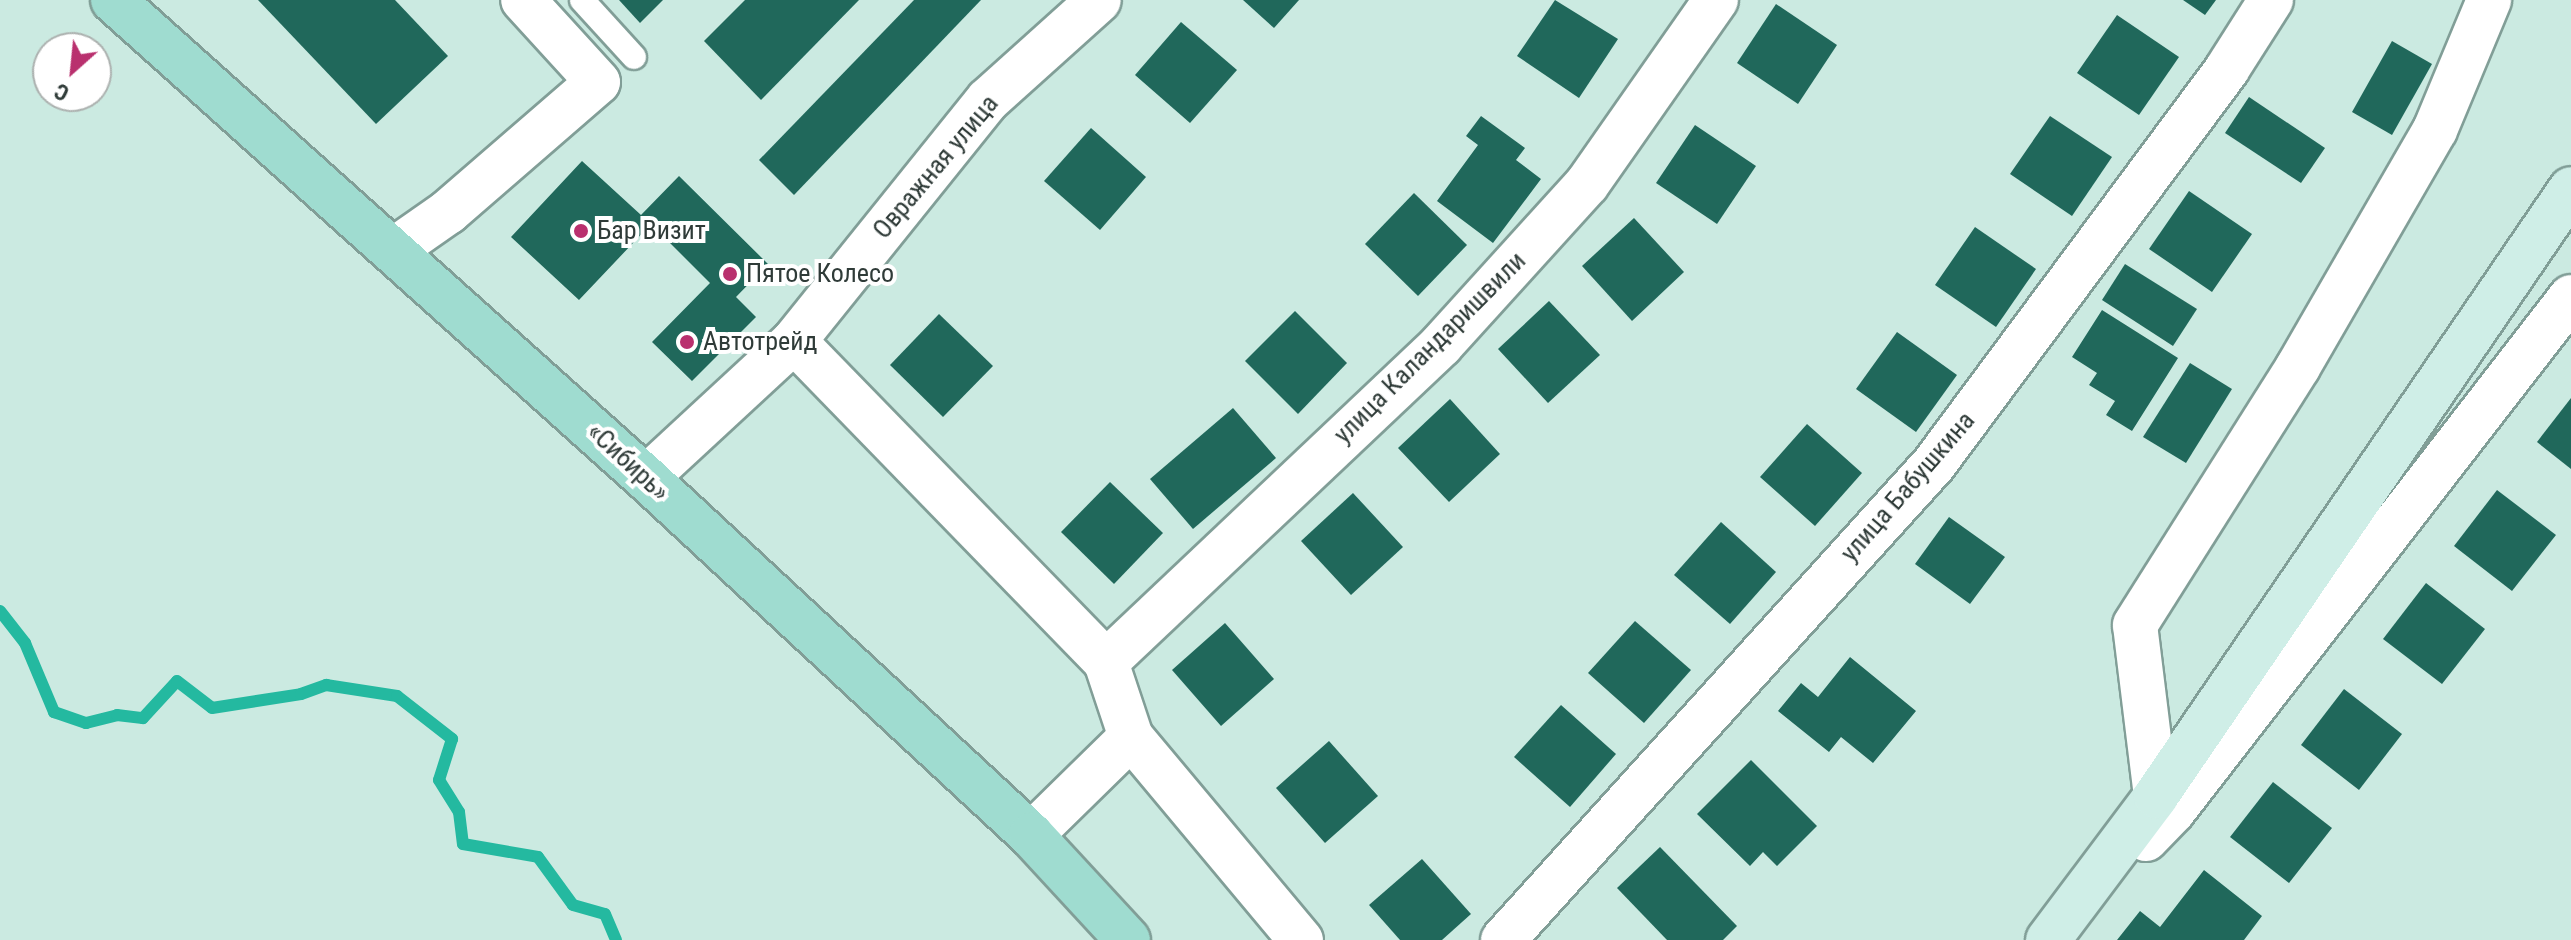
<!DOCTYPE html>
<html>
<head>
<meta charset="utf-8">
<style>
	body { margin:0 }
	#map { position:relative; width:2571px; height:940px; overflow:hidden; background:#cbeae1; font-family:"Roboto Condensed",sans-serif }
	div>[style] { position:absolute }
	.stream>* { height:12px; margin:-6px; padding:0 6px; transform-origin:6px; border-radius:6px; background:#24b9a0 }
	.building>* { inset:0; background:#20685b }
	.roads { filter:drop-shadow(2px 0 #819e97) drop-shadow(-2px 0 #819e97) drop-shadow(0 2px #819e97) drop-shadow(0 -2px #819e97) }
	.lane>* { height:24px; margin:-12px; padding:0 12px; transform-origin:12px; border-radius:12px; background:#fff }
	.street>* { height:44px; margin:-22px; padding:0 22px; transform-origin:22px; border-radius:22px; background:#fff }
	.secondary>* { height:44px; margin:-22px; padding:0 22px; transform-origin:22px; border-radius:22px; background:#cfeee7 }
	.primary>* { height:44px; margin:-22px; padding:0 22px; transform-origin:22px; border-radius:22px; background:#9fdcd0 }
	.dots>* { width:22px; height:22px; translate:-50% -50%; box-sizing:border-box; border:4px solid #fff; border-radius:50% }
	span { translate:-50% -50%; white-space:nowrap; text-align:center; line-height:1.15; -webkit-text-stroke:8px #fff; paint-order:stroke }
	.street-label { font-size:26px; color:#2f3b38 }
	.poi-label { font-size:26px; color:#2f3b38 }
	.left { translate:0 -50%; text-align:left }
	.north { position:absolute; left:32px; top:32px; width:80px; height:80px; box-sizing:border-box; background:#fff; border:2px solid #acb1af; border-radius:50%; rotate:207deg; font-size:22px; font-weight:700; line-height:32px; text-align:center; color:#2f3b38 }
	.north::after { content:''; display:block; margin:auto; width:28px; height:36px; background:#b9306e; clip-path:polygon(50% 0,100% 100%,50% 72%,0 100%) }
</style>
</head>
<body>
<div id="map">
	<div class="stream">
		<div style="left:0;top:611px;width:41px;rotate:52deg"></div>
		<div style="left:25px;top:643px;width:75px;rotate:67.2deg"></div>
		<div style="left:54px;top:712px;width:34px;rotate:19deg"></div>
		<div style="left:86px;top:723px;width:32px;rotate:-14deg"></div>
		<div style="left:117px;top:715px;width:26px;rotate:7deg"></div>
		<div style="left:143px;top:718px;width:50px;rotate:-47.4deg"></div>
		<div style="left:177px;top:681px;width:44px;rotate:37.6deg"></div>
		<div style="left:212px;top:708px;width:90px;rotate:-8.9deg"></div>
		<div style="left:301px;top:694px;width:27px;rotate:-20deg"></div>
		<div style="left:326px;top:685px;width:72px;rotate:8.8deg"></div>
		<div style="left:397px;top:696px;width:70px;rotate:38deg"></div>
		<div style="left:452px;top:739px;width:43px;rotate:107.6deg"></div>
		<div style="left:439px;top:780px;width:38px;rotate:58deg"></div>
		<div style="left:459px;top:812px;width:32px;rotate:83deg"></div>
		<div style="left:463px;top:844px;width:76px;rotate:9.8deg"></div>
		<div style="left:538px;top:857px;width:59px;rotate:53.9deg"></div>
		<div style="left:573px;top:905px;width:33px;rotate:16deg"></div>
		<div style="left:605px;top:914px;width:28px;rotate:67deg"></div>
	</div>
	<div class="building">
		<div style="clip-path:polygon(258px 0,395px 0,448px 56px,376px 124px)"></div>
		<div style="clip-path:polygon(619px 0,663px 0,640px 23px)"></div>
		<div style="clip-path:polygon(745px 0,859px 0,761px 100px,704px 41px)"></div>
		<div style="clip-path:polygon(914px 0,981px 0,794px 195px,759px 160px)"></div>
		<div style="clip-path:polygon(1243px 0,1299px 0,1274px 28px)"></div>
		<div style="clip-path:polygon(1555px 0,1618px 39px,1579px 98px,1517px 56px)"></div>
		<div style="clip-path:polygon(2183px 0,2216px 0,2205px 15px)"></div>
		<div style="clip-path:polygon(1776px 4px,1837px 45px,1798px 104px,1737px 63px)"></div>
		<div style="clip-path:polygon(2117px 15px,2179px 57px,2139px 115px,2077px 73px)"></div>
		<div style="clip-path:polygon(1181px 22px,1237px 70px,1190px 123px,1135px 75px)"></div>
		<div style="clip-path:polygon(2392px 41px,2432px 64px,2392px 135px,2352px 112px)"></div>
		<div style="clip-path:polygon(2249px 97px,2325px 148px,2301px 183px,2225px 133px)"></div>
		<div style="clip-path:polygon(1481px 116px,1525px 148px,1516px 160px,1541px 179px,1493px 243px,1437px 201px,1478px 145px,1466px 136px)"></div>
		<div style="clip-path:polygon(2050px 116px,2112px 157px,2072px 216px,2010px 174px)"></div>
		<div style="clip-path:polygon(1695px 125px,1756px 166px,1717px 224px,1656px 183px)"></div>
		<div style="clip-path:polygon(1091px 128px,1146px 177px,1100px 230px,1044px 181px)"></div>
		<div style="clip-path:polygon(582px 161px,641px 215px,679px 176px,768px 264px,736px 297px,756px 317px,692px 381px,652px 342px,710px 283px,651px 224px,579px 300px,511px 237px)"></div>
		<div style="clip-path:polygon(2189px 191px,2252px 234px,2212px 292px,2149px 249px)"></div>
		<div style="clip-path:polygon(1414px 193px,1467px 245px,1418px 296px,1365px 244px)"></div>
		<div style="clip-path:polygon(1634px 218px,1684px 272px,1632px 321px,1582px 266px)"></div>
		<div style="clip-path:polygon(1975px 227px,2036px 269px,1996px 327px,1935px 285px)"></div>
		<div style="clip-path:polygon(2125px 264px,2197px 309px,2173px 346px,2102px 300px)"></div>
		<div style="clip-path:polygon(1549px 301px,1600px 355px,1548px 403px,1498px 349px)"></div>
		<div style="clip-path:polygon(2102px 310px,2178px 358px,2132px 431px,2106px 415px,2115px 401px,2089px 385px,2097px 373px,2072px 357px)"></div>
		<div style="clip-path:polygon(1295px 311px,1347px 363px,1298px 414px,1245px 361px)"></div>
		<div style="clip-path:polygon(939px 314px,993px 366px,943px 417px,890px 365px)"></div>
		<div style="clip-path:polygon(1897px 332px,1957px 375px,1916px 432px,1856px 389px)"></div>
		<div style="clip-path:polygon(2190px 363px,2232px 389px,2186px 463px,2143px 437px)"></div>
		<div style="clip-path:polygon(2571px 398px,2571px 469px,2537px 442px)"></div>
		<div style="clip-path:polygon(1450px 399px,1500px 454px,1449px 502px,1398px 448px)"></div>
		<div style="clip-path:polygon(1233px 408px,1276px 458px,1193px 529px,1150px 479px)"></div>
		<div style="clip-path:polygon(1807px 424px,1862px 473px,1815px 526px,1760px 477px)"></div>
		<div style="clip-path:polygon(1110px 482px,1163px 533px,1114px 584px,1061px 532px)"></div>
		<div style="clip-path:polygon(2497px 490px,2556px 535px,2512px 591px,2454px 546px)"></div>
		<div style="clip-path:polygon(1353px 493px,1403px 547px,1351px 595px,1301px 541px)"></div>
		<div style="clip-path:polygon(1949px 517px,2005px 557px,1970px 604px,1915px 564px)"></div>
		<div style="clip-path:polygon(1721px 522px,1776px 572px,1730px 624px,1674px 575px)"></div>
		<div style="clip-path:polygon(2426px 583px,2485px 629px,2442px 684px,2383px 639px)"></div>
		<div style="clip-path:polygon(1635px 621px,1691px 670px,1644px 723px,1588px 673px)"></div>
		<div style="clip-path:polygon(1225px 623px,1274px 679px,1221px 726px,1172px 670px)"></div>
		<div style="clip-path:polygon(1850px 657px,1916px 711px,1873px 763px,1841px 737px,1829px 752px,1778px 711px,1801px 683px,1818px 697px)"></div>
		<div style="clip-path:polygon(2344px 689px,2402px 734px,2359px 790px,2301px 745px)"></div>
		<div style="clip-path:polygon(1561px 705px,1616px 754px,1570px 807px,1514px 757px)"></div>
		<div style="clip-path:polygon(1329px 741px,1378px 796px,1325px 843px,1276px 788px)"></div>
		<div style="clip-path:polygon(1751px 760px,1817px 826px,1777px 866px,1763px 852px,1750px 866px,1697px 814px)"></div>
		<div style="clip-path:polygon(2273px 782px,2332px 828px,2289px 883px,2230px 837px)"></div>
		<div style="clip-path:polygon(1660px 847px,1737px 926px,1723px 940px,1667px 940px,1617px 888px)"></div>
		<div style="clip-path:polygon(1422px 859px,1471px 914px,1442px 940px,1400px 940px,1369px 905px)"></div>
		<div style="clip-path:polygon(2204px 870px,2262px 916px,2244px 940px,2117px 940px,2140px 911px,2160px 927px)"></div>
	</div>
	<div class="roads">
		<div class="lane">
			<div style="left:582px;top:0;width:77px;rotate:47.6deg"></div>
		</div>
		<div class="street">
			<div style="left:395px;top:249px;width:65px;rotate:-34.9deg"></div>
			<div style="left:448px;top:212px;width:198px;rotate:-40.9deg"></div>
			<div style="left:598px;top:82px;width:111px;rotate:-132.4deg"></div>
			<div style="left:794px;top:341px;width:448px;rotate:45.8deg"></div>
			<div style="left:1106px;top:662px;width:79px;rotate:71.6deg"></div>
			<div style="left:1131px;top:737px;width:265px;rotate:50.1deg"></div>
			<div style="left:646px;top:478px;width:202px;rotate:-42.8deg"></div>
			<div style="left:794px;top:341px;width:309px;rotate:-51.2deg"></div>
			<div style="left:988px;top:100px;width:149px;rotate:-42deg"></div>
			<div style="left:1106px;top:662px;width:461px;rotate:-43.4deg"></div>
			<div style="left:1441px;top:345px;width:217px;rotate:-47.8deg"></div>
			<div style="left:1587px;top:184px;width:225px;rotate:-55deg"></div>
			<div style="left:2156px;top:796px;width:172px;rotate:-97deg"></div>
			<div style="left:2135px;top:625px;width:305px;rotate:-57.7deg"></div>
			<div style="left:2298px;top:367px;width:274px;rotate:-60deg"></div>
			<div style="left:2435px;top:130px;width:141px;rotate:-67.4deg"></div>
			<div style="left:1031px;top:835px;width:140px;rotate:-44.4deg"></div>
			<div style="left:2146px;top:839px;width:39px;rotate:-46deg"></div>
			<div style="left:2173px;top:811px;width:650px;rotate:-52.25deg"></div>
			<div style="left:1503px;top:940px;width:642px;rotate:-47.84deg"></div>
			<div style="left:1934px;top:464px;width:492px;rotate:-53.4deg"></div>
			<div style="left:2227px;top:69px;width:82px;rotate:-57.5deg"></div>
		</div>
		<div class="secondary">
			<div style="left:2048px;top:940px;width:180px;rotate:-53.1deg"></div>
			<div style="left:2156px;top:796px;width:735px;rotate:-55.64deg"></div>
		</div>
		<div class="primary">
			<div style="left:113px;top:0;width:716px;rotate:41.89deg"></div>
			<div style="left:646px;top:478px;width:525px;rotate:42.84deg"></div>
			<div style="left:1031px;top:835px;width:143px;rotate:47.3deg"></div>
		</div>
	</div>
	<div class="dots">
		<div style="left:581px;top:231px;background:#b9306e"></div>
		<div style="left:730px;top:274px;background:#b9306e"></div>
		<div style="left:687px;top:342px;background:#b9306e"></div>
	</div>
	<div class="street-label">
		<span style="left:936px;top:167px;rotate:-50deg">Овражная улица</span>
		<span style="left:1430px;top:348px;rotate:-45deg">улица Каландаришвили</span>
		<span style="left:628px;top:462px;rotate:43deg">«Сибирь»</span>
		<span style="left:1908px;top:487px;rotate:-49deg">улица Бабушкина</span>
	</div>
	<div class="poi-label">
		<span class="left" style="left:597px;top:231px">Бар Визит</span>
		<span class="left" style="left:746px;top:274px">Пятое Колесо</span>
		<span class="left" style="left:703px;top:342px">Автотрейд</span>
	</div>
	<div class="north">С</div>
</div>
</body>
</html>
